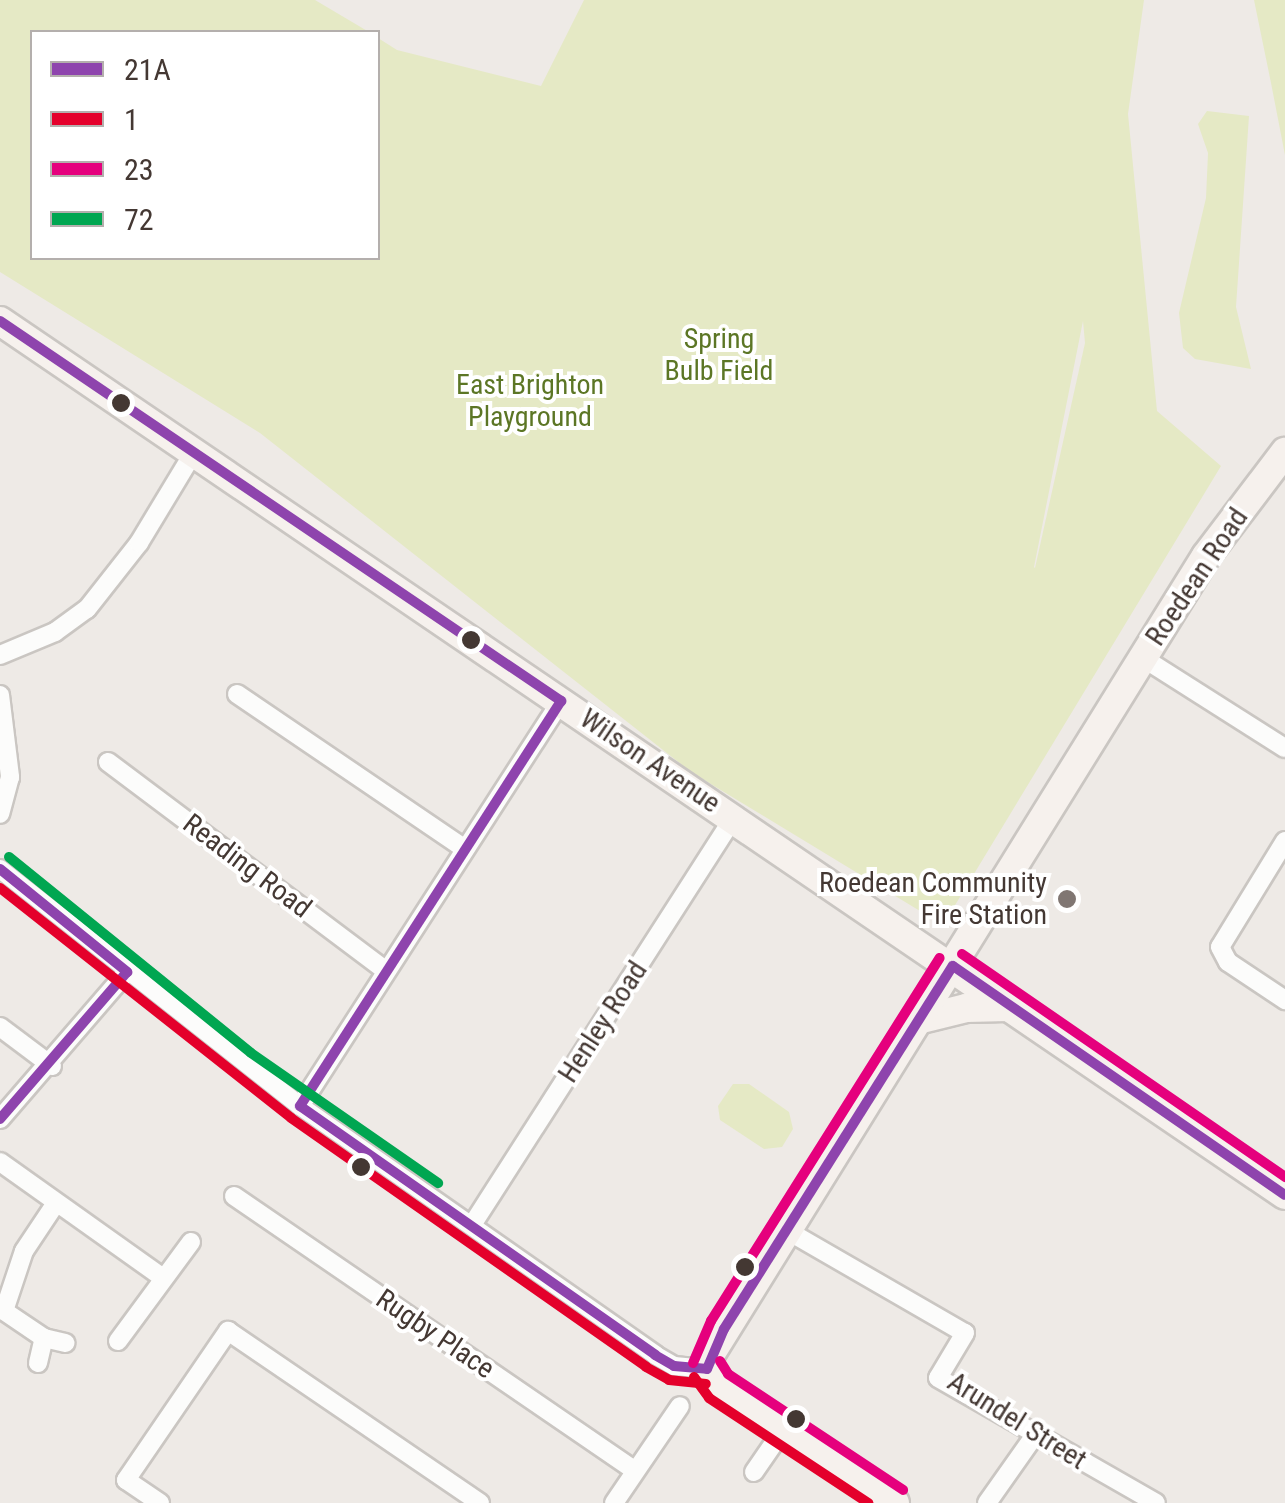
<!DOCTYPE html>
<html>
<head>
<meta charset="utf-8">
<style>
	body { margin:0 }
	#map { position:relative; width:1285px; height:1503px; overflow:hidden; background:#eeeae6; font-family:"Roboto Condensed",sans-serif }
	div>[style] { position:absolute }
	.green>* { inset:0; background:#e5e9c5 }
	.roads { filter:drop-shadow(2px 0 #cac6c2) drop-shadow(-2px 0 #cac6c2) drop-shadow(0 2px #cac6c2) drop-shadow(0 -2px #cac6c2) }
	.street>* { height:18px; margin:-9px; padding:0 9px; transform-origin:9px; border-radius:9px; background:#fcfcfb }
	.secondary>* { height:28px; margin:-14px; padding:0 14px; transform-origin:14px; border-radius:14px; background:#f6f1ed }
	.bus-1>* { height:10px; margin:-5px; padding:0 5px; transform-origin:5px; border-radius:5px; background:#8e44ad }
	.bus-2>* { height:10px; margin:-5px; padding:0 5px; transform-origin:5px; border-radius:5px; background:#e4002b }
	.bus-3>* { height:10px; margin:-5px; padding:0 5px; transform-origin:5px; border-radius:5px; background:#e5007d }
	.bus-4>* { height:10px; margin:-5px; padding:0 5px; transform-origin:5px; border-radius:5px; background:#00a651 }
	.dots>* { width:28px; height:28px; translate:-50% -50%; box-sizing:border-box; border:5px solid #fff; border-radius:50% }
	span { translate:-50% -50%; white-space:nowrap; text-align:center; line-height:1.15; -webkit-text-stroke:8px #fff; paint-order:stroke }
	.park-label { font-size:28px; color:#5c7625 }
	.street-label { font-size:28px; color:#443833 }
	.poi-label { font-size:28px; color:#443833 }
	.right { translate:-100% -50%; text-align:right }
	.legend { position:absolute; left:30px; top:30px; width:350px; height:230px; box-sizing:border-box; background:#fff; border:2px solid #b4afad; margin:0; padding:12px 18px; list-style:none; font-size:30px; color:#443833 }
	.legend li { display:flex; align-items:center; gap:20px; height:50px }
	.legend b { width:50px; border:2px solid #b4afad }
</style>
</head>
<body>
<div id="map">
	<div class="green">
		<div style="clip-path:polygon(evenodd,0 0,315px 0,369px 32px,32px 32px,32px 258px,378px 258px,378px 38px,397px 50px,541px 86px,584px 0,1144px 0,1128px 114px,1157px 411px,1221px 466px,943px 925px,691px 772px,260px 433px,0 272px,0 0,1083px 321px,1085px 343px,1035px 568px,1034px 567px,1083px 321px)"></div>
		<div style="clip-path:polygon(1254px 0,1285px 0,1285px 155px,1271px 83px)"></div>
		<div style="clip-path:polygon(1207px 111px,1249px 116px,1236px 307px,1251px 369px,1195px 359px,1183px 348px,1179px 313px,1206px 198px,1208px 153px,1198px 124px)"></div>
		<div style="clip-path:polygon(733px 1084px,749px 1084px,789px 1112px,793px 1129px,782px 1147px,764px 1149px,720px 1120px,718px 1106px)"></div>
	</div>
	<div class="roads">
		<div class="street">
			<div style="left:0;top:655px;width:60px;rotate:-22.7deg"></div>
			<div style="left:55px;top:632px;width:39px;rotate:-36deg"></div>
			<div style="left:87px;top:609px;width:84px;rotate:-51.8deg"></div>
			<div style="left:139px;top:543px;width:106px;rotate:-58.9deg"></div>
			<div style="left:1143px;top:658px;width:168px;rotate:32.4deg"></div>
			<div style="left:237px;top:694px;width:274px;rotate:34.2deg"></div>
			<div style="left:0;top:695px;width:83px;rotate:83deg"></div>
			<div style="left:10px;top:777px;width:38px;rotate:105deg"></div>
			<div style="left:108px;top:762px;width:348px;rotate:36.9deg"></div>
			<div style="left:1285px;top:841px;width:124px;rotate:121.5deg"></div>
			<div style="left:1220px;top:947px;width:17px;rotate:62deg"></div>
			<div style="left:1228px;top:962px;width:69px;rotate:33.7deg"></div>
			<div style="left:0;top:869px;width:382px;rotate:38.3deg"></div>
			<div style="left:300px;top:1106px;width:434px;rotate:35deg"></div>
			<div style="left:655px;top:1355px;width:22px;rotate:30deg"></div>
			<div style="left:674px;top:1366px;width:33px;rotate:5deg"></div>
			<div style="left:0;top:1027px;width:65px;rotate:36.9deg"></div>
			<div style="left:300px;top:1106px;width:482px;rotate:-57.2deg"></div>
			<div style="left:0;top:1119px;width:194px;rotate:-49.2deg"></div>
			<div style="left:0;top:1162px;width:199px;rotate:35.4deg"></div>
			<div style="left:234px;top:1196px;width:486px;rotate:34.4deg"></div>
			<div style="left:472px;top:1225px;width:483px;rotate:-57.3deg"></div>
			<div style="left:788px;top:1231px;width:204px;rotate:30deg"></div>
			<div style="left:965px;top:1333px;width:52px;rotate:121deg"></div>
			<div style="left:938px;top:1378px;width:251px;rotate:29.8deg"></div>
			<div style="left:44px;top:1338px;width:22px;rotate:13deg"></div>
			<div style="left:118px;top:1341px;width:123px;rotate:-53.6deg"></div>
			<div style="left:38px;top:1363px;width:26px;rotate:-77deg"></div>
			<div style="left:44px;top:1338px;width:48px;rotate:-146deg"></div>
			<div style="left:4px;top:1311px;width:63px;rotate:-71.6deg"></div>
			<div style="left:24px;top:1251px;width:54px;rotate:-56.3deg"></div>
			<div style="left:754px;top:1472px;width:55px;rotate:-55.4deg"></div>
			<div style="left:160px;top:1503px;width:41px;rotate:-145.9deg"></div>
			<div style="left:126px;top:1480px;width:181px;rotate:-55.6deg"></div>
			<div style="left:228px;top:1331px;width:305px;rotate:34.3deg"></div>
			<div style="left:614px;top:1503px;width:117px;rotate:-55.8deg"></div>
			<div style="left:987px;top:1503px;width:83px;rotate:-54.8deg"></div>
		</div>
		<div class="secondary">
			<div style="left:0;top:321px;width:1554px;rotate:34.22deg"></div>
			<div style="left:922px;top:1019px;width:45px;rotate:-14deg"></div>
			<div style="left:966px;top:1008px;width:44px;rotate:-1.3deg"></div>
			<div style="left:895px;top:1503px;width:214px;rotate:-146.5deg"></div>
			<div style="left:717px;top:1385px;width:19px;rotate:-122deg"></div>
			<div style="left:707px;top:1369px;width:14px;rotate:-78deg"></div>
			<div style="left:710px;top:1355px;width:940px;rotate:-58.17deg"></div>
			<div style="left:1206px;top:556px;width:131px;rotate:-52.8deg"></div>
		</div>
	</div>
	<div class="bus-1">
		<div style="left:0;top:321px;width:678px;rotate:34.11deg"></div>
		<div style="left:0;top:869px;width:164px;rotate:39deg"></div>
		<div style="left:300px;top:1106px;width:434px;rotate:35deg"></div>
		<div style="left:655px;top:1355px;width:22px;rotate:30deg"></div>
		<div style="left:674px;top:1366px;width:33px;rotate:5deg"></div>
		<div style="left:300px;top:1106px;width:482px;rotate:-57.2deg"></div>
		<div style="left:0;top:1119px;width:194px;rotate:-49.2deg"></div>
		<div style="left:707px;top:1369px;width:43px;rotate:-67deg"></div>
		<div style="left:724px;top:1329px;width:429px;rotate:-57.8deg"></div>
		<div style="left:953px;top:966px;width:403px;rotate:34.6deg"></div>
	</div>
	<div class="bus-2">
		<div style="left:0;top:888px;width:371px;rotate:38.3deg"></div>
		<div style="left:291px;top:1118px;width:434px;rotate:35deg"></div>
		<div style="left:646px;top:1367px;width:26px;rotate:29deg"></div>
		<div style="left:669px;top:1380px;width:37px;rotate:6deg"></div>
		<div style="left:694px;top:1377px;width:26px;rotate:54deg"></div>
		<div style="left:709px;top:1398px;width:191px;rotate:33.4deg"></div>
	</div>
	<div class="bus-3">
		<div style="left:962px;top:954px;width:393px;rotate:34.6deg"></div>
		<div style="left:720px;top:1361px;width:15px;rotate:58deg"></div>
		<div style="left:728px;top:1374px;width:210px;rotate:33.5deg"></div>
		<div style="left:693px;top:1363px;width:46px;rotate:-66.8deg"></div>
		<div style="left:711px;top:1321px;width:429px;rotate:-57.8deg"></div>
	</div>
	<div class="bus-4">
		<div style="left:9px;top:857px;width:311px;rotate:39deg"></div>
		<div style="left:251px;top:1053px;width:228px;rotate:34.8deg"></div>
	</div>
	<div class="dots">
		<div style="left:121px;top:403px;background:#443833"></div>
		<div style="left:471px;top:640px;background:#443833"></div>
		<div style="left:1067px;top:899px;background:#807672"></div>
		<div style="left:361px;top:1167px;background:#443833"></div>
		<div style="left:745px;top:1267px;background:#443833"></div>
		<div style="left:796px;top:1419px;background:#443833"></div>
	</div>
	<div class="park-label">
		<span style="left:719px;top:355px">Spring<br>Bulb Field</span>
		<span style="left:530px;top:401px">East Brighton<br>Playground</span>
	</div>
	<div class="street-label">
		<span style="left:1197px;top:577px;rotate:-56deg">Roedean Road</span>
		<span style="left:650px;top:761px;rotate:34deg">Wilson Avenue</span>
		<span style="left:247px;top:866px;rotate:37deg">Reading Road</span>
		<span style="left:603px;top:1022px;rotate:-57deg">Henley Road</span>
		<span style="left:435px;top:1334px;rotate:34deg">Rugby Place</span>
		<span style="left:1017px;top:1421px;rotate:32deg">Arundel Street</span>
	</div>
	<div class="poi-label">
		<span class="right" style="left:1047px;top:899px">Roedean Community<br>Fire Station</span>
	</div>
	<ul class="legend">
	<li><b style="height:12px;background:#8e44ad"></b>21A</li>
	<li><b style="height:12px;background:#e4002b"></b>1</li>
	<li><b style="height:12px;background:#e5007d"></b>23</li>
	<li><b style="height:12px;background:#00a651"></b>72</li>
	</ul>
</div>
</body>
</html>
